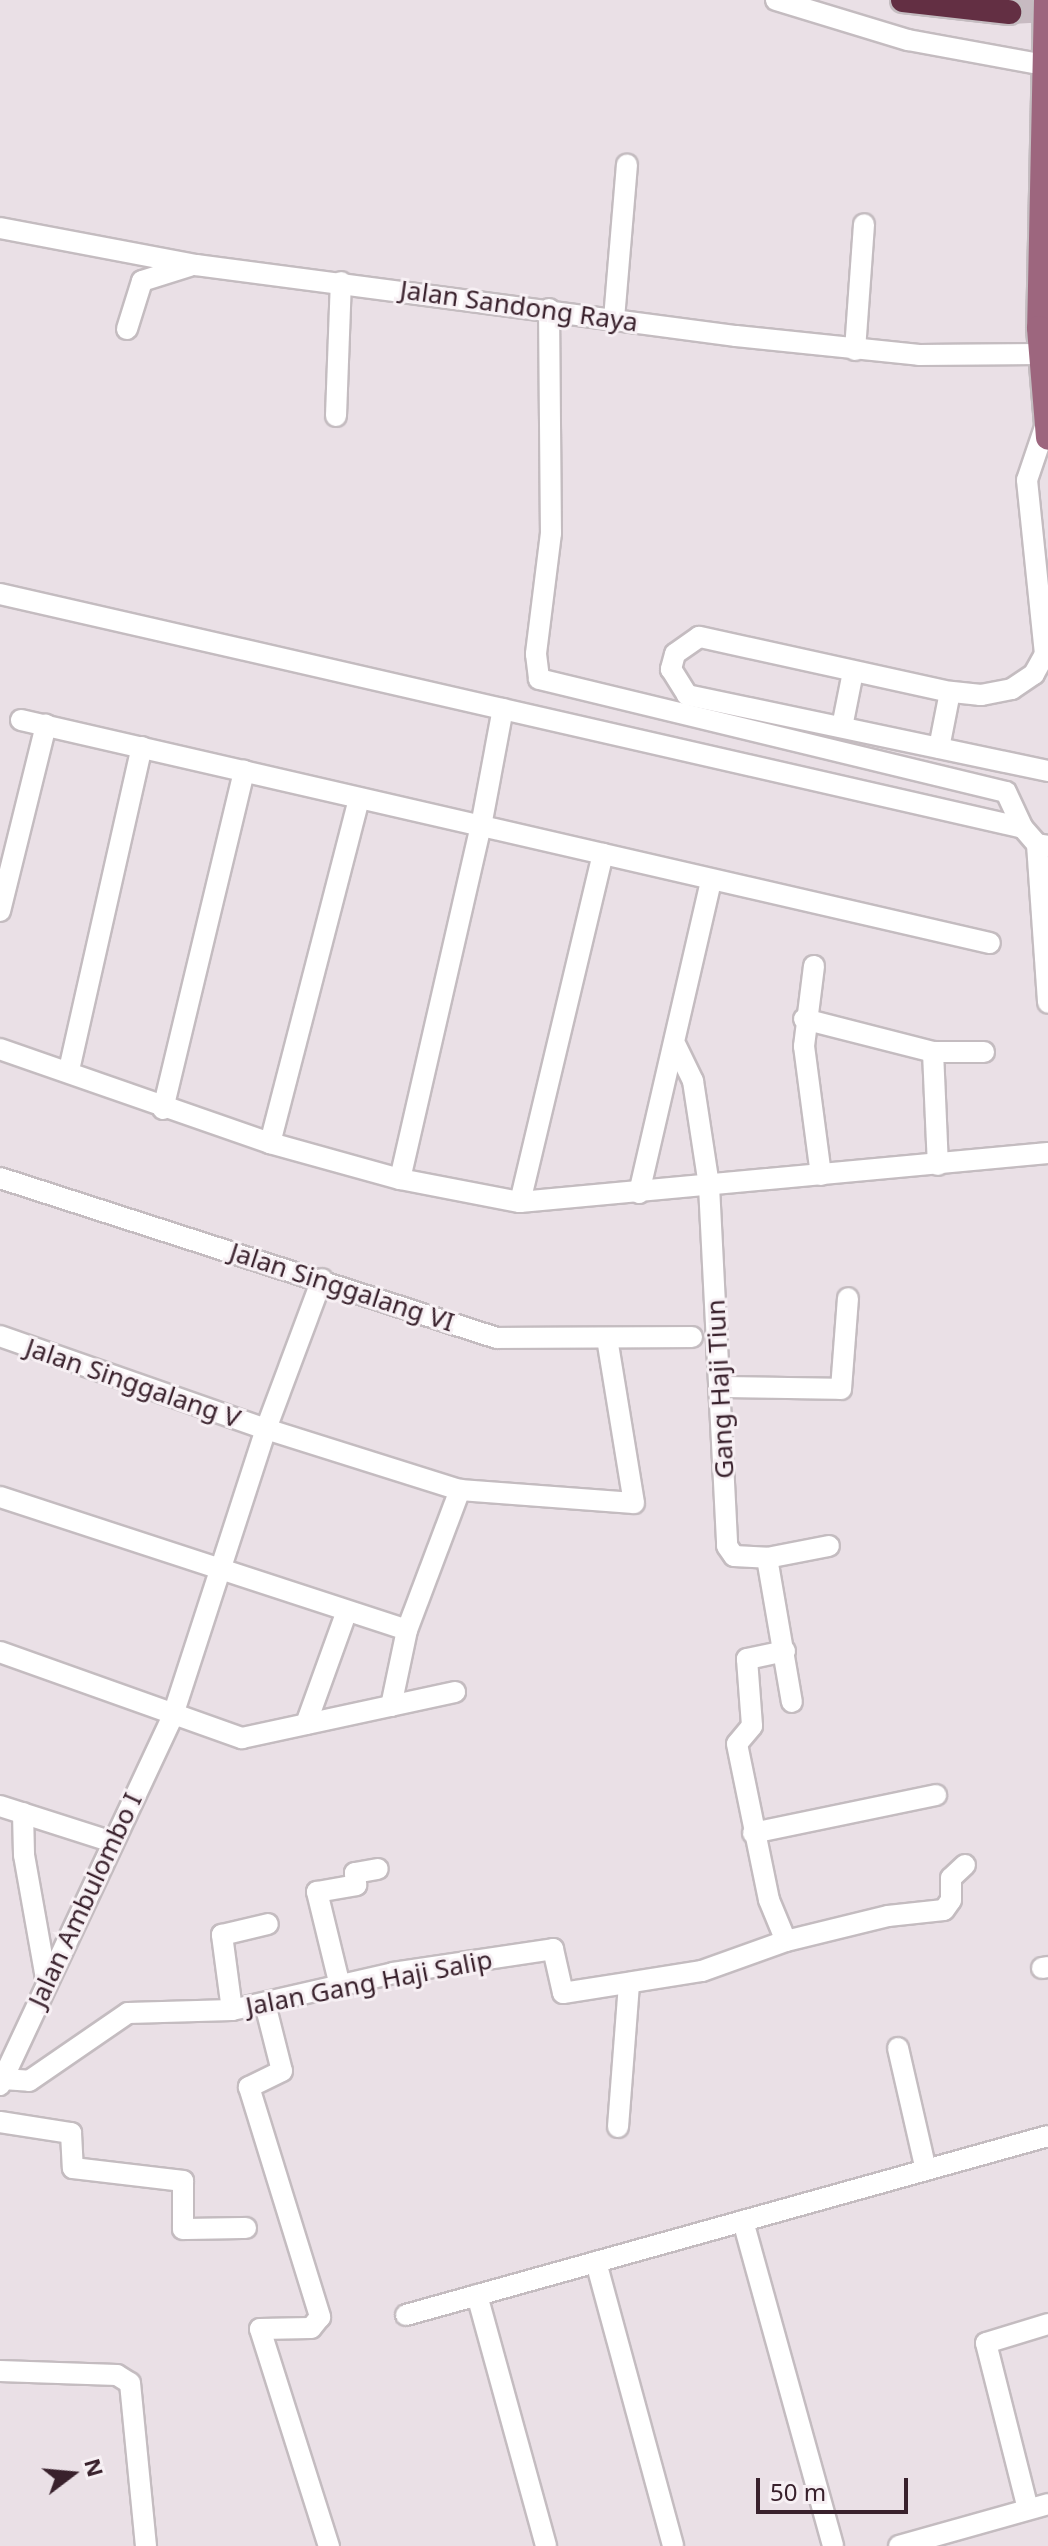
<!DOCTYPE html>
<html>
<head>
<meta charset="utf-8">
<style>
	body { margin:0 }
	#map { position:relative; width:1048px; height:2546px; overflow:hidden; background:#eae0e6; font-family:"Noto Sans",sans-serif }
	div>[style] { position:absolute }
	.highway-tunnel>* { height:24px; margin-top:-12px; transform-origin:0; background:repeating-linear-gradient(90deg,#c7bac1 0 24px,transparent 0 36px) }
	.roads { filter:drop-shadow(2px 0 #c4bcc0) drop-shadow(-2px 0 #c4bcc0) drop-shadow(0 2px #c4bcc0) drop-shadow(0 -2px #c4bcc0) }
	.minor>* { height:20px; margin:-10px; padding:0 10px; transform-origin:10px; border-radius:10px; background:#fff }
	.major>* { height:24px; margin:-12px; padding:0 12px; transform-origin:12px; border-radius:12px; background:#9d667e }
	.highway>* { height:24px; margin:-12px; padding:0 12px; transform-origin:12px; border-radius:12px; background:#632f43 }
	span { translate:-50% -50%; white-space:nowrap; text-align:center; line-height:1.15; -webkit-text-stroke:6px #f7f0f4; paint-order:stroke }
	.street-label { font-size:26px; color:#39212c }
	.north { position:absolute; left:32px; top:2434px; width:80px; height:80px; -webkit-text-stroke:6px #f7f0f4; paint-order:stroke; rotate:74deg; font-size:22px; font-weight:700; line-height:32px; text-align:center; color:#39212c }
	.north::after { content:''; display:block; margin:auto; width:28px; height:36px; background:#39212c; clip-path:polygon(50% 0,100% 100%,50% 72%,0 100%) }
	.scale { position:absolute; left:756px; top:2478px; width:152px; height:36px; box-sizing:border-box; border:4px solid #39212c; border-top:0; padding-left:10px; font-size:24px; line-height:28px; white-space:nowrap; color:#39212c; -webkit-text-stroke:6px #f7f0f4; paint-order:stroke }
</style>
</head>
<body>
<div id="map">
	<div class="highway-tunnel">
		<div style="left:1009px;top:12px;width:39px;rotate:-3deg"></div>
	</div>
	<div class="roads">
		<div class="minor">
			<div style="left:776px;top:0;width:138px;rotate:16.9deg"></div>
			<div style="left:908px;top:40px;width:138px;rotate:10.4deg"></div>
			<div style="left:0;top:228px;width:199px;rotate:10.7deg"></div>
			<div style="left:196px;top:265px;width:545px;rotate:7.49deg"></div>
			<div style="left:736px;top:336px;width:184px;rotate:5.9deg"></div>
			<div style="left:919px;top:355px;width:121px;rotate:-0.5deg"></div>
			<div style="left:549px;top:309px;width:224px;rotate:89.5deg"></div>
			<div style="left:551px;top:533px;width:122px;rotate:97.1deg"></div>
			<div style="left:536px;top:654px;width:25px;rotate:83deg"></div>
			<div style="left:539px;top:679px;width:480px;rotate:13.6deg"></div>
			<div style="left:1006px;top:792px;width:40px;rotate:65deg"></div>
			<div style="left:1023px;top:828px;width:21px;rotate:49deg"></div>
			<div style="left:1037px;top:844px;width:11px;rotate:10deg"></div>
			<div style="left:614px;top:319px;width:155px;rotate:-85.2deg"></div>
			<div style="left:127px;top:329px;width:50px;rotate:-72.6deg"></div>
			<div style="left:142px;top:281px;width:50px;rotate:-17.4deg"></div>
			<div style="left:855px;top:350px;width:126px;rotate:-85.9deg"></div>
			<div style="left:336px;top:416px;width:134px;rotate:-87.9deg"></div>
			<div style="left:1046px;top:424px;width:59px;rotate:108.7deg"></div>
			<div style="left:1027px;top:480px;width:175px;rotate:84.1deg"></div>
			<div style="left:1045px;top:654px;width:23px;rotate:119deg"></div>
			<div style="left:1034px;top:674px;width:27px;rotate:146deg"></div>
			<div style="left:1012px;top:689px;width:32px;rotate:169deg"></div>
			<div style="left:981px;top:695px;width:31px;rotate:-174deg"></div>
			<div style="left:950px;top:692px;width:257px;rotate:-167.6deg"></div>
			<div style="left:699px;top:637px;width:29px;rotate:145deg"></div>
			<div style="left:675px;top:654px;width:16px;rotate:105deg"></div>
			<div style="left:671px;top:669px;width:31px;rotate:58deg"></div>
			<div style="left:687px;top:695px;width:369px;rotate:11.9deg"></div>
			<div style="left:0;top:594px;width:1049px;rotate:12.88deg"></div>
			<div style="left:21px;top:720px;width:994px;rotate:12.96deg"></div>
			<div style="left:842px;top:727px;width:56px;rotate:-78.7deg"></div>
			<div style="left:939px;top:748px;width:57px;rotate:-78.9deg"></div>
			<div style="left:1037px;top:844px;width:159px;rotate:86deg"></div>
			<div style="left:0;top:911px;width:192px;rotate:-76.1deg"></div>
			<div style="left:814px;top:966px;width:81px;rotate:97.1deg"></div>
			<div style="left:804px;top:1046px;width:130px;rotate:82.5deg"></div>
			<div style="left:804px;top:1019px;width:133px;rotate:14.3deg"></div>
			<div style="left:933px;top:1052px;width:51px"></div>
			<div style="left:676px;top:1046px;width:39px;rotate:64deg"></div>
			<div style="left:693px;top:1081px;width:106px;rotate:81.3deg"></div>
			<div style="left:709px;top:1186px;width:360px;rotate:87.1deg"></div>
			<div style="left:727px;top:1546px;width:12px;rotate:55deg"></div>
			<div style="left:734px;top:1556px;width:33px;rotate:3deg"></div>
			<div style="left:767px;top:1558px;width:63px;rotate:-11deg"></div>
			<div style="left:0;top:1049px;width:286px;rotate:19.2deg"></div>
			<div style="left:270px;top:1143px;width:135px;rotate:15.5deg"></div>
			<div style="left:400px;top:1179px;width:122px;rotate:10.9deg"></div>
			<div style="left:520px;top:1202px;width:530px;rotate:-5.3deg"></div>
			<div style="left:933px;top:1052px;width:113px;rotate:87.5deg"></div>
			<div style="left:69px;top:1070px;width:331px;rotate:-77.3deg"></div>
			<div style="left:163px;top:1109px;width:348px;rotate:-76.5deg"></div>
			<div style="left:270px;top:1143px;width:356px;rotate:-75.5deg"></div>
			<div style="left:0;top:1178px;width:522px;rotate:17.85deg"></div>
			<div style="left:497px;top:1338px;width:195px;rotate:-0.3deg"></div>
			<div style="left:400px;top:1179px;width:362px;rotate:-77.1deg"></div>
			<div style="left:481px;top:826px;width:119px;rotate:-79.4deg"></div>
			<div style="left:639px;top:1193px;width:321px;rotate:-77deg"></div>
			<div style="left:520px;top:1202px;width:358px;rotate:-76.6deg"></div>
			<div style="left:0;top:1336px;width:282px;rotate:19.3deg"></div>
			<div style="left:266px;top:1429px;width:203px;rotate:17.5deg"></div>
			<div style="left:460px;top:1490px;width:174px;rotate:4.3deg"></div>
			<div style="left:634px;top:1503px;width:166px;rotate:-99.3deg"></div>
			<div style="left:719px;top:1387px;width:122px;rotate:0.9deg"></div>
			<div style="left:841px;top:1389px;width:91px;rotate:-85.6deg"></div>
			<div style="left:0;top:1497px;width:428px;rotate:18.1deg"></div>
			<div style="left:767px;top:1558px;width:146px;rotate:80.2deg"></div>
			<div style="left:785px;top:1651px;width:39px;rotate:168deg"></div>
			<div style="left:747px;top:1659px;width:67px;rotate:85.7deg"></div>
			<div style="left:752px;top:1726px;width:23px;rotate:130deg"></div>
			<div style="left:737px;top:1744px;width:159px;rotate:78.4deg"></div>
			<div style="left:769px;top:1900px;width:44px;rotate:67.5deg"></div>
			<div style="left:0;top:1652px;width:257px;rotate:19.6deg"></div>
			<div style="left:242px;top:1738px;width:218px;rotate:-12.2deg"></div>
			<div style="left:391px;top:1706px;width:78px;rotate:-78.1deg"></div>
			<div style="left:407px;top:1630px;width:150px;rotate:-69.3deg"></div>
			<div style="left:306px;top:1724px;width:120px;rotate:-70.1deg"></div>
			<div style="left:0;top:1806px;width:119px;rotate:17.7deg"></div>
			<div style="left:23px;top:1813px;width:42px;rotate:88.6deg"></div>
			<div style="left:24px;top:1855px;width:126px;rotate:79.9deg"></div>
			<div style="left:753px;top:1833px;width:187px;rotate:-11.7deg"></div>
			<div style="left:1042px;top:1968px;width:6px;rotate:-9deg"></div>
			<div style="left:340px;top:1986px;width:97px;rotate:-103.7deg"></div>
			<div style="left:317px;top:1892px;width:40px;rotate:-10deg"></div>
			<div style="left:356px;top:1885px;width:12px;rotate:-95deg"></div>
			<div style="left:355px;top:1873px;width:23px;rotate:-10deg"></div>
			<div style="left:265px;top:2004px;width:69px;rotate:75.8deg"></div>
			<div style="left:282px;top:2071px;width:37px;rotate:154deg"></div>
			<div style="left:249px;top:2087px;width:241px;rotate:72.8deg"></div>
			<div style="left:320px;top:2317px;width:14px;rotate:129deg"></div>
			<div style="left:311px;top:2328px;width:51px;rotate:178.9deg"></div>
			<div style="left:260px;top:2329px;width:228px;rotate:72.4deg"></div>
			<div style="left:232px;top:2010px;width:76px;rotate:-97.6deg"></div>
			<div style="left:222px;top:1935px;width:47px;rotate:-13.4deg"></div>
			<div style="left:898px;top:2048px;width:125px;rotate:77.1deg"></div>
			<div style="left:3px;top:2079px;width:26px;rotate:4deg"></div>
			<div style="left:29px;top:2081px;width:120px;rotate:-34.5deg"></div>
			<div style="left:128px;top:2013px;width:104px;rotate:-1.7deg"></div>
			<div style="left:232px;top:2010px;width:165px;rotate:-12.9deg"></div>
			<div style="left:393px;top:1973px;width:162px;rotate:-8.5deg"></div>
			<div style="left:553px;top:1949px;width:45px;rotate:77.2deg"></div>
			<div style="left:563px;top:1993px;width:141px;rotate:-9deg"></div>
			<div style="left:702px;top:1971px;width:89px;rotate:-19.7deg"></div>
			<div style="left:786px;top:1941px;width:105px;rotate:-13.8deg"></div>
			<div style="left:888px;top:1916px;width:56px;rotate:-6.1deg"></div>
			<div style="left:944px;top:1910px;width:12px;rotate:-55deg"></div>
			<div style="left:951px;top:1900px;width:22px;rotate:-90deg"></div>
			<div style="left:951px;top:1878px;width:19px;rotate:-43deg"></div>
			<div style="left:0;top:2085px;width:408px;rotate:-64.9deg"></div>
			<div style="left:173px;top:1715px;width:301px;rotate:-72deg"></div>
			<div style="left:266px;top:1429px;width:160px;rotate:-69.5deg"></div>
			<div style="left:0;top:2122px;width:72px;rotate:8.8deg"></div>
			<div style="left:71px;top:2133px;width:35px;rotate:87deg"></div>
			<div style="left:73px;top:2168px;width:111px;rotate:6.7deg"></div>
			<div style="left:183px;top:2181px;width:48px;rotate:90deg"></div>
			<div style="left:183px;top:2229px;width:63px;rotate:-0.9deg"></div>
			<div style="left:618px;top:2127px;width:144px;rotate:-85.6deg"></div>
			<div style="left:743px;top:2221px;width:337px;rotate:74.5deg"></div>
			<div style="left:596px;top:2262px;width:294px;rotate:74.8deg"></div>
			<div style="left:477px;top:2295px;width:260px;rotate:74.6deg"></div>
			<div style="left:406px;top:2315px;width:666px;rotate:-15.58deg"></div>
			<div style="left:0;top:2371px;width:117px;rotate:2deg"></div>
			<div style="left:117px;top:2375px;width:15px;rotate:32deg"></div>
			<div style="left:130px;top:2383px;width:164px;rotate:84.4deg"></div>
			<div style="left:1028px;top:2509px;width:171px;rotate:-104.2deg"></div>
			<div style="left:986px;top:2343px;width:65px;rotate:-17deg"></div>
			<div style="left:899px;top:2546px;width:155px;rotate:-15.7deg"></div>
		</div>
		<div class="major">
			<div style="left:1046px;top:0;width:328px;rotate:91.2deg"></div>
			<div style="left:1039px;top:328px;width:110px;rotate:85.3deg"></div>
		</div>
		<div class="highway">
			<div style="left:903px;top:0;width:107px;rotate:6.5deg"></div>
		</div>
	</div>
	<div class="street-label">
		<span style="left:519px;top:306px;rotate:8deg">Jalan Sandong Raya</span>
		<span style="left:342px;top:1287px;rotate:18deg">Jalan Singgalang VI</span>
		<span style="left:133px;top:1383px;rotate:19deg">Jalan Singgalang V</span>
		<span style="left:720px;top:1389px;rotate:-93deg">Gang Haji Tiun</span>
		<span style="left:85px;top:1900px;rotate:-65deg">Jalan Ambulombo I</span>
		<span style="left:369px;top:1983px;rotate:-11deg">Jalan Gang Haji Salip</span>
	</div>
	<div class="north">N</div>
	<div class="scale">50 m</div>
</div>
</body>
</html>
